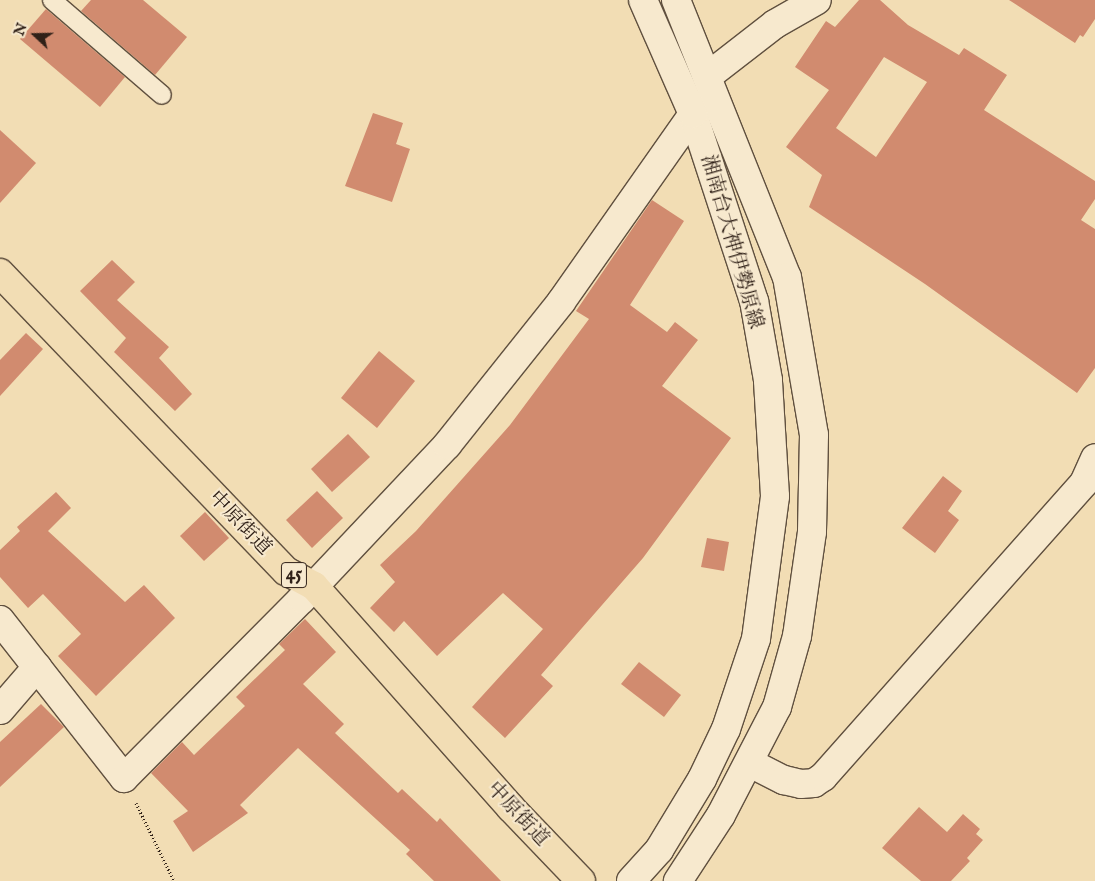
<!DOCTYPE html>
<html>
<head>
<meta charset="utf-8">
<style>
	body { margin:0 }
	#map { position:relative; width:1095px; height:881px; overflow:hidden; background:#f2ddb4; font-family:"IM FELL English","Noto Serif JP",serif }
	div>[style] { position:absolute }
	.building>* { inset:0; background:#d18b6f }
	.path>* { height:3px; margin-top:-1.5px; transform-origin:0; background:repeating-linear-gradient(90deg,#302118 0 1px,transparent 0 3.5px) }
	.roads { filter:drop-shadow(1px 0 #60503f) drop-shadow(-1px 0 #60503f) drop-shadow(0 1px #60503f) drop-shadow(0 -1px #60503f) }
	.service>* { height:18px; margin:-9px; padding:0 9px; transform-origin:9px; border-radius:9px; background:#f7e9ce }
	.minor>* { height:28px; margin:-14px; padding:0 14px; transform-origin:14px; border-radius:14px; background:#f7e9ce }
	.tertiary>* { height:28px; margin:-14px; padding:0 14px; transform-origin:14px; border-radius:14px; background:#f7e9ce }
	.primary>* { height:28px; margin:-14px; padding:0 14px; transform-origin:14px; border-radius:14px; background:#f2ddb4 }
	span { translate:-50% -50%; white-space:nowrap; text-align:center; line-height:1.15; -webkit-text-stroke:4px #f7e9ce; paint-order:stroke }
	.shield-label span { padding:1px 4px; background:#f7e9ce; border:1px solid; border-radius:4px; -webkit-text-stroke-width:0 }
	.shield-label { font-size:19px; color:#302118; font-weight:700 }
	.street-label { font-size:20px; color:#302118 }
	.north { position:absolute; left:10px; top:10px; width:50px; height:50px; -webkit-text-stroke:4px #f7e9ce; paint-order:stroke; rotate:291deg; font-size:14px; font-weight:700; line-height:20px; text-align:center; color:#302118 }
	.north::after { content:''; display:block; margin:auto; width:18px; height:22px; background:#302118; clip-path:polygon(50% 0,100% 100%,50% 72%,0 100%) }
</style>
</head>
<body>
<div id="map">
	<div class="building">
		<div style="clip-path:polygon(91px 0,143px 0,187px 37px,155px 75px,81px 11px)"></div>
		<div style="clip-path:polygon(evenodd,859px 0,880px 0,908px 25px,959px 55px,964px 48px,1007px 75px,984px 110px,1095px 181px,1095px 199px,1081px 220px,1095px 229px,1095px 368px,1077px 393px,925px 284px,809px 207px,822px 175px,786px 147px,829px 90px,795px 67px,826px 21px,835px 27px,859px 0,884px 57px,927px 82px,876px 157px,836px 128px,884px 57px)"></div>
		<div style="clip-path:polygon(1009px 0,1095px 0,1095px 19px,1083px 37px,1080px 35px,1075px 43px)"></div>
		<div style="clip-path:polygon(46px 9px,125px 77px,100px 107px,20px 39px)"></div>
		<div style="clip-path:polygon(373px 113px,403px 123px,396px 144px,410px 149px,392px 202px,345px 186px)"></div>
		<div style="clip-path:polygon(0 130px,36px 163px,0 203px)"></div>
		<div style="clip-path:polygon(652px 200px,684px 221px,630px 305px,667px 332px,675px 322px,698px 340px,662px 386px,731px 438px,643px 558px,541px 675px,553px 686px,505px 738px,472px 707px,543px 629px,503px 593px,437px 656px,404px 621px,394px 632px,370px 608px,395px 582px,380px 565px,416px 531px,510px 425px,589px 319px,576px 311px)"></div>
		<div style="clip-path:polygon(112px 260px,135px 282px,117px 300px,169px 347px,159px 358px,192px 394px,175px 411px,114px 352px,126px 338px,80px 291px)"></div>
		<div style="clip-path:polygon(26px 333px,43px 349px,0 396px,0 360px)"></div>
		<div style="clip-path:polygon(379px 351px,415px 381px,377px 428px,341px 398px)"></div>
		<div style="clip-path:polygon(348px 434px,370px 457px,332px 492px,311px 469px)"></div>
		<div style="clip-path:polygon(943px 476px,962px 491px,948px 511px,959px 520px,935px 553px,902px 528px)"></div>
		<div style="clip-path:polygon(317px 491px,343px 518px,312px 548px,286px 520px)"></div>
		<div style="clip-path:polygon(56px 492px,71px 508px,48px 531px,125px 602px,144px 585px,175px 618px,96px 696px,58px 656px,81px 634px,43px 594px,28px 608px,0 577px,0 550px,20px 531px,17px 527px)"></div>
		<div style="clip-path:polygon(205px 512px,229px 538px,204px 561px,180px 536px)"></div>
		<div style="clip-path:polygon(707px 538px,729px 542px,724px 571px,701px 567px)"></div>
		<div style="clip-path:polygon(305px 619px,336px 652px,303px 684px,344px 724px,335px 733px,398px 793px,402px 789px,437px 822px,440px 818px,501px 881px,434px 881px,406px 854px,410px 850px,298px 748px,240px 805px,248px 813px,193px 852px,173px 821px,188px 811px,151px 773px,182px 742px,194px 755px,245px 706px,236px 697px,285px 650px,279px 644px)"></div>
		<div style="clip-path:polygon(639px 662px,681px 695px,664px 717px,621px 684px)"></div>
		<div style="clip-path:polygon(41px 704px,64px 727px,0 787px,0 742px)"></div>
		<div style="clip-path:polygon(919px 807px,947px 832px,963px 814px,980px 829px,976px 834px,983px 840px,967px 858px,970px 861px,951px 881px,921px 881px,882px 848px)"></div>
	</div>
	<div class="path">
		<div style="left:136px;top:803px;width:87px;rotate:64deg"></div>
	</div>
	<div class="roads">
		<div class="service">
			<div style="left:52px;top:0;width:145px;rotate:40.8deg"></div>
		</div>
		<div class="minor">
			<div style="left:708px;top:76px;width:85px;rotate:-37.8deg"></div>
			<div style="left:775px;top:24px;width:48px;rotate:-29.7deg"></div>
			<div style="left:0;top:620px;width:201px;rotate:51.9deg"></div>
			<div style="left:124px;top:778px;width:252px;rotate:-45.2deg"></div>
			<div style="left:302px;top:599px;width:212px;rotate:-46.7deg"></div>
			<div style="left:447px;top:445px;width:183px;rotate:-51.4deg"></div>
			<div style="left:561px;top:302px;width:230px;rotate:-54.9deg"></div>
			<div style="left:0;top:710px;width:57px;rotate:-49.3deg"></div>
			<div style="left:750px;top:763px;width:38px;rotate:27deg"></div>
			<div style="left:784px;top:780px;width:17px;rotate:13deg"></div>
			<div style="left:801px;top:784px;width:13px;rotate:-4deg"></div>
			<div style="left:814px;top:783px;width:11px;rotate:-34deg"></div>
			<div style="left:823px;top:777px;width:393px;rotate:-48.4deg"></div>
			<div style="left:1084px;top:483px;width:27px;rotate:-66deg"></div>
		</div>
		<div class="tertiary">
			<div style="left:676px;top:0;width:298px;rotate:68.2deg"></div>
			<div style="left:787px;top:277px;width:160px;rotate:80.3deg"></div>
			<div style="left:814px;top:435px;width:97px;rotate:91.2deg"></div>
			<div style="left:812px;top:532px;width:105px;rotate:98.2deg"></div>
			<div style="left:797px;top:636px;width:74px;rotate:105.7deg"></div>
			<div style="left:777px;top:707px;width:122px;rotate:117.4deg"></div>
			<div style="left:721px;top:815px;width:79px;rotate:123.1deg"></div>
			<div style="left:631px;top:881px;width:42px;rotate:-47.9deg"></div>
			<div style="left:659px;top:850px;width:83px;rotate:-58.8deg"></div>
			<div style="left:702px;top:779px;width:55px;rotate:-64.4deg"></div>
			<div style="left:726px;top:729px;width:95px;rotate:-71.6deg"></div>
			<div style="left:756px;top:639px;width:144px;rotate:-82.4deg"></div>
			<div style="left:775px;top:496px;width:116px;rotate:-93.5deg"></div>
			<div style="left:768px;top:380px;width:80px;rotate:-100deg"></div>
			<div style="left:754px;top:301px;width:197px;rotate:-108.1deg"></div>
			<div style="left:693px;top:114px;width:124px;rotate:-113.7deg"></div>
		</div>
		<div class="primary">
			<div style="left:0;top:273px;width:413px;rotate:46.2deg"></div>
			<div style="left:286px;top:571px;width:32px;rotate:28deg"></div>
			<div style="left:314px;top:586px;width:297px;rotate:48.4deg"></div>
			<div style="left:511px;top:808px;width:101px;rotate:46.2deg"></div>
		</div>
	</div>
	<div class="shield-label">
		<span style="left:294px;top:575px">45</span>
	</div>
	<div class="street-label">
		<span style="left:732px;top:242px;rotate:74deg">湘南台大神伊勢原線</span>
		<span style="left:240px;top:523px;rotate:46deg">中原街道</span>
		<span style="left:518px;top:814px;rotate:47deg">中原街道</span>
	</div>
	<div class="north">N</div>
</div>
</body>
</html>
